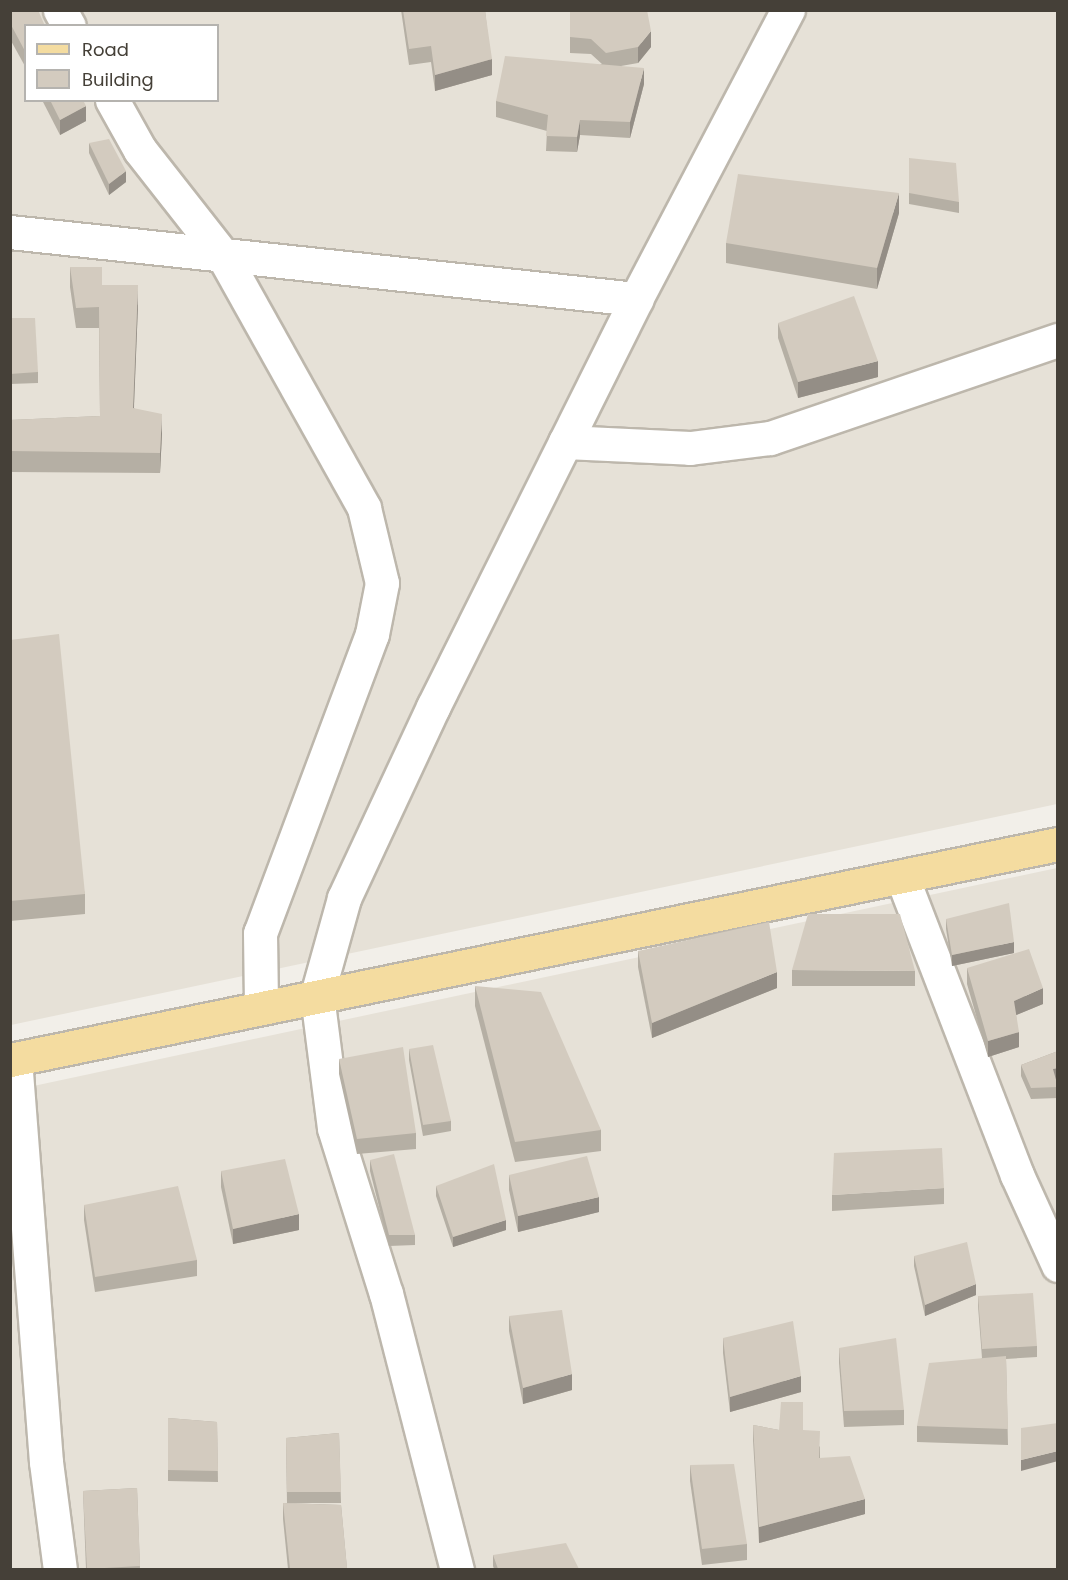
<!DOCTYPE html>
<html>
<head>
<meta charset="utf-8">
<style>
	body { margin:0 }
	#map { position:relative; width:1068px; height:1580px; overflow:hidden; background:#f2efe9; font-family:Poppins,sans-serif }
	div>[style] { position:absolute }
	.residential>* { inset:0; background:#e6e1d7 }
	.roads { filter:drop-shadow(2px 0 #bdb7ac) drop-shadow(-2px 0 #bdb7ac) drop-shadow(0 2px #bdb7ac) drop-shadow(0 -2px #bdb7ac) }
	.minor>* { height:33px; margin:-16.5px; padding:0 16.5px; transform-origin:16.5px; border-radius:16.5px; background:#fff }
	.major>* { height:33px; margin:-16.5px; padding:0 16.5px; transform-origin:16.5px; border-radius:16.5px; background:#f4dca0 }
	.wall>* { inset:0; background:#b5afa4 }
	.shaded-wall>* { inset:0; background:#948e86 }
	.building>* { inset:0; background:#d3cbbf }
	span { translate:-50% -50%; white-space:nowrap; text-align:center; line-height:1.15; -webkit-text-stroke:6px #fff; paint-order:stroke }
	.frame { position:absolute; inset:0; border:12px solid #454038; pointer-events:none }
	.legend { position:absolute; left:24px; top:24px; width:195px; height:78px; box-sizing:border-box; background:#fff; border:2px solid #b5b3af; margin:0; padding:8px 10px; list-style:none; font-size:18px; color:#454038 }
	.legend li { display:flex; align-items:center; gap:12px; height:30px }
	.legend b { width:30px; border:2px solid #b5b3af }
</style>
</head>
<body>
<div id="map">
	<div class="residential">
		<div style="clip-path:polygon(evenodd,10px 11px,1057px 11px,1057px 804px,11px 1025px,10px 11px,26px 26px,218px 26px,218px 100px,26px 100px,26px 26px)"></div>
		<div style="clip-path:polygon(1057px 868px,1057px 1569px,11px 1569px,10px 1091px)"></div>
	</div>
	<div class="roads">
		<div class="minor">
			<div style="left:60px;top:10px;width:18px;rotate:61deg"></div>
			<div style="left:112px;top:100px;width:57px;rotate:60.8deg"></div>
			<div style="left:140px;top:150px;width:136px;rotate:51.9deg"></div>
			<div style="left:224px;top:257px;width:287px;rotate:60.8deg"></div>
			<div style="left:364px;top:508px;width:77px;rotate:76.5deg"></div>
			<div style="left:382px;top:583px;width:52px;rotate:101.1deg"></div>
			<div style="left:372px;top:634px;width:319px;rotate:110.5deg"></div>
			<div style="left:260px;top:933px;width:74px;rotate:89.2deg"></div>
			<div style="left:10px;top:232px;width:630px;rotate:6.11deg"></div>
			<div style="left:565px;top:442px;width:125px;rotate:2.7deg"></div>
			<div style="left:690px;top:448px;width:81px;rotate:-7.1deg"></div>
			<div style="left:770px;top:438px;width:304px;rotate:-18.8deg"></div>
			<div style="left:902px;top:877px;width:319px;rotate:68.9deg"></div>
			<div style="left:1017px;top:1175px;width:99px;rotate:65.5deg"></div>
			<div style="left:15px;top:1059px;width:404px;rotate:85.6deg"></div>
			<div style="left:46px;top:1462px;width:109px;rotate:82.6deg"></div>
			<div style="left:457px;top:1570px;width:285px;rotate:-104.4deg"></div>
			<div style="left:386px;top:1294px;width:174px;rotate:-107.4deg"></div>
			<div style="left:334px;top:1128px;width:134px;rotate:-97.3deg"></div>
			<div style="left:317px;top:995px;width:101px;rotate:-74.4deg"></div>
			<div style="left:344px;top:898px;width:211px;rotate:-65deg"></div>
			<div style="left:433px;top:707px;width:456px;rotate:-63.5deg"></div>
			<div style="left:636px;top:299px;width:327px;rotate:-62.3deg"></div>
		</div>
		<div class="major">
			<div style="left:10px;top:1060px;width:1070px;rotate:-11.65deg"></div>
		</div>
	</div>
	<div class="wall">
		<div style="clip-path:polygon(401px 10px,485px 10px,492px 75px,435px 91px,431px 62px,409px 65px)"></div>
		<div style="clip-path:polygon(570px 10px,651px 47px,638px 63px,621px 66px,644px 84px,630px 138px,580px 135px,577px 152px,546px 151px,547px 131px,496px 117px,496px 101px,602px 64px,591px 54px,570px 53px)"></div>
		<div style="clip-path:polygon(10px 13px,26px 26px,26px 68px,10px 39px)"></div>
		<div style="clip-path:polygon(42px 100px,83px 100px,86px 121px,60px 135px)"></div>
		<div style="clip-path:polygon(89px 143px,126px 182px,109px 195px,89px 153px)"></div>
		<div style="clip-path:polygon(909px 158px,959px 202px,959px 213px,909px 204px)"></div>
		<div style="clip-path:polygon(899px 213px,877px 289px,726px 263px,726px 243px)"></div>
		<div style="clip-path:polygon(70px 267px,138px 305px,134px 408px,162px 434px,160px 473px,10px 472px,10px 420px,100px 416px,99px 328px,76px 328px,70px 287px)"></div>
		<div style="clip-path:polygon(10px 318px,38px 372px,38px 383px,10px 384px)"></div>
		<div style="clip-path:polygon(778px 323px,878px 377px,798px 398px,778px 338px)"></div>
		<div style="clip-path:polygon(10px 640px,85px 894px,85px 914px,10px 921px)"></div>
		<div style="clip-path:polygon(946px 919px,1014px 953px,952px 966px,946px 929px)"></div>
		<div style="clip-path:polygon(638px 951px,777px 988px,652px 1038px,638px 967px)"></div>
		<div style="clip-path:polygon(967px 968px,1043px 1004px,1016px 1015px,1019px 1047px,988px 1057px,967px 984px)"></div>
		<div style="clip-path:polygon(792px 970px,915px 971px,915px 986px,792px 986px)"></div>
		<div style="clip-path:polygon(475px 986px,601px 1130px,601px 1151px,515px 1162px,475px 1006px)"></div>
		<div style="clip-path:polygon(409px 1049px,451px 1121px,451px 1131px,423px 1136px,409px 1060px)"></div>
		<div style="clip-path:polygon(1058px 1051px,1058px 1079px,1056px 1079px,1058px 1084px,1058px 1098px,1031px 1099px,1021px 1076px,1021px 1065px)"></div>
		<div style="clip-path:polygon(339px 1059px,416px 1133px,416px 1149px,357px 1154px,339px 1074px)"></div>
		<div style="clip-path:polygon(370px 1160px,415px 1235px,415px 1245px,389px 1246px,370px 1171px)"></div>
		<div style="clip-path:polygon(221px 1171px,299px 1230px,233px 1244px,221px 1187px)"></div>
		<div style="clip-path:polygon(509px 1175px,599px 1212px,518px 1232px,509px 1190px)"></div>
		<div style="clip-path:polygon(436px 1186px,506px 1230px,453px 1247px,436px 1196px)"></div>
		<div style="clip-path:polygon(944px 1188px,944px 1204px,832px 1211px,832px 1195px)"></div>
		<div style="clip-path:polygon(84px 1205px,197px 1260px,197px 1276px,95px 1292px,84px 1220px)"></div>
		<div style="clip-path:polygon(914px 1256px,976px 1295px,925px 1316px,914px 1266px)"></div>
		<div style="clip-path:polygon(978px 1296px,1037px 1346px,1037px 1357px,1006px 1359px,1008px 1445px,917px 1442px,917px 1426px,982px 1358px,978px 1306px)"></div>
		<div style="clip-path:polygon(509px 1316px,572px 1390px,523px 1404px,509px 1331px)"></div>
		<div style="clip-path:polygon(723px 1338px,801px 1392px,730px 1412px,723px 1353px)"></div>
		<div style="clip-path:polygon(839px 1348px,904px 1410px,904px 1425px,844px 1427px,839px 1363px)"></div>
		<div style="clip-path:polygon(168px 1418px,217px 1422px,218px 1482px,168px 1481px)"></div>
		<div style="clip-path:polygon(753px 1425px,779px 1430px,803px 1430px,820px 1447px,820px 1458px,865px 1514px,759px 1543px,753px 1440px)"></div>
		<div style="clip-path:polygon(339px 1433px,341px 1503px,287px 1503px,286px 1438px)"></div>
		<div style="clip-path:polygon(690px 1465px,747px 1544px,747px 1560px,702px 1565px,690px 1481px)"></div>
		<div style="clip-path:polygon(137px 1488px,140px 1569px,86px 1569px,83px 1491px)"></div>
		<div style="clip-path:polygon(283px 1503px,341px 1505px,347px 1569px,288px 1569px,283px 1519px)"></div>
		<div style="clip-path:polygon(493px 1555px,579px 1569px,494px 1569px,493px 1566px)"></div>
	</div>
	<div class="shaded-wall">
		<div style="clip-path:polygon(651px 31px,651px 47px,638px 63px,638px 47px)"></div>
		<div style="clip-path:polygon(492px 59px,492px 75px,435px 91px,435px 75px)"></div>
		<div style="clip-path:polygon(644px 68px,644px 84px,630px 138px,630px 122px)"></div>
		<div style="clip-path:polygon(86px 106px,86px 121px,60px 135px,60px 120px)"></div>
		<div style="clip-path:polygon(580px 120px,580px 135px,577px 152px,577px 137px)"></div>
		<div style="clip-path:polygon(126px 171px,126px 182px,109px 195px,109px 184px)"></div>
		<div style="clip-path:polygon(899px 193px,899px 213px,877px 289px,877px 268px)"></div>
		<div style="clip-path:polygon(138px 285px,138px 305px,133px 428px,133px 408px)"></div>
		<div style="clip-path:polygon(878px 361px,878px 377px,798px 398px,798px 382px)"></div>
		<div style="clip-path:polygon(162px 414px,162px 434px,160px 473px,160px 453px)"></div>
		<div style="clip-path:polygon(1014px 942px,1014px 953px,952px 966px,952px 955px)"></div>
		<div style="clip-path:polygon(777px 972px,777px 988px,652px 1038px,652px 1023px)"></div>
		<div style="clip-path:polygon(1043px 988px,1043px 1004px,1014px 1016px,1014px 1001px)"></div>
		<div style="clip-path:polygon(1019px 1032px,1019px 1047px,988px 1057px,988px 1041px)"></div>
		<div style="clip-path:polygon(1058px 1068px,1058px 1079px,1053px 1080px,1053px 1069px)"></div>
		<div style="clip-path:polygon(599px 1197px,599px 1212px,518px 1232px,518px 1216px)"></div>
		<div style="clip-path:polygon(299px 1214px,299px 1230px,233px 1244px,233px 1229px)"></div>
		<div style="clip-path:polygon(506px 1220px,506px 1230px,453px 1247px,453px 1237px)"></div>
		<div style="clip-path:polygon(976px 1284px,976px 1295px,925px 1316px,925px 1305px)"></div>
		<div style="clip-path:polygon(572px 1374px,572px 1390px,523px 1404px,523px 1388px)"></div>
		<div style="clip-path:polygon(801px 1376px,801px 1392px,730px 1412px,730px 1397px)"></div>
		<div style="clip-path:polygon(1058px 1451px,1058px 1461px,1021px 1471px,1021px 1460px)"></div>
		<div style="clip-path:polygon(865px 1499px,865px 1514px,759px 1543px,759px 1527px)"></div>
	</div>
	<div class="building">
		<div style="clip-path:polygon(17px 10px,38px 10px,45px 26px,26px 26px,26px 53px,10px 23px,10px 13px)"></div>
		<div style="clip-path:polygon(403px 10px,485px 10px,492px 59px,435px 75px,431px 46px,409px 49px)"></div>
		<div style="clip-path:polygon(570px 10px,647px 10px,651px 31px,638px 47px,606px 53px,591px 39px,570px 37px)"></div>
		<div style="clip-path:polygon(505px 56px,644px 68px,630px 122px,580px 120px,577px 137px,546px 136px,548px 115px,496px 101px)"></div>
		<div style="clip-path:polygon(50px 100px,83px 100px,86px 106px,60px 120px)"></div>
		<div style="clip-path:polygon(109px 139px,126px 171px,109px 184px,89px 143px)"></div>
		<div style="clip-path:polygon(909px 158px,956px 163px,959px 202px,909px 193px)"></div>
		<div style="clip-path:polygon(738px 174px,899px 193px,877px 268px,726px 243px)"></div>
		<div style="clip-path:polygon(70px 267px,102px 267px,102px 285px,138px 285px,133px 408px,162px 414px,160px 453px,10px 451px,10px 420px,100px 416px,99px 307px,76px 308px)"></div>
		<div style="clip-path:polygon(854px 296px,878px 361px,798px 382px,778px 323px)"></div>
		<div style="clip-path:polygon(10px 318px,35px 318px,38px 372px,10px 374px)"></div>
		<div style="clip-path:polygon(59px 634px,85px 894px,10px 901px,10px 640px)"></div>
		<div style="clip-path:polygon(1009px 903px,1014px 942px,952px 955px,946px 919px)"></div>
		<div style="clip-path:polygon(808px 914px,900px 914px,915px 971px,792px 970px)"></div>
		<div style="clip-path:polygon(769px 922px,777px 972px,652px 1023px,638px 951px)"></div>
		<div style="clip-path:polygon(1029px 949px,1043px 988px,1014px 1001px,1019px 1032px,988px 1041px,967px 968px)"></div>
		<div style="clip-path:polygon(475px 986px,541px 992px,601px 1130px,515px 1142px)"></div>
		<div style="clip-path:polygon(433px 1045px,451px 1121px,423px 1125px,409px 1049px)"></div>
		<div style="clip-path:polygon(403px 1047px,416px 1133px,357px 1139px,339px 1059px)"></div>
		<div style="clip-path:polygon(1058px 1051px,1058px 1068px,1053px 1069px,1058px 1087px,1031px 1088px,1021px 1065px)"></div>
		<div style="clip-path:polygon(942px 1148px,944px 1188px,832px 1195px,834px 1153px)"></div>
		<div style="clip-path:polygon(394px 1154px,415px 1235px,389px 1235px,370px 1160px)"></div>
		<div style="clip-path:polygon(587px 1156px,599px 1197px,518px 1216px,509px 1175px)"></div>
		<div style="clip-path:polygon(285px 1159px,299px 1214px,233px 1229px,221px 1171px)"></div>
		<div style="clip-path:polygon(494px 1164px,506px 1220px,453px 1237px,436px 1186px)"></div>
		<div style="clip-path:polygon(178px 1186px,197px 1260px,95px 1277px,84px 1205px)"></div>
		<div style="clip-path:polygon(967px 1242px,976px 1284px,925px 1305px,914px 1256px)"></div>
		<div style="clip-path:polygon(1033px 1293px,1037px 1346px,982px 1349px,978px 1296px)"></div>
		<div style="clip-path:polygon(562px 1310px,572px 1374px,523px 1388px,509px 1316px)"></div>
		<div style="clip-path:polygon(793px 1321px,801px 1376px,730px 1397px,723px 1338px)"></div>
		<div style="clip-path:polygon(896px 1338px,904px 1410px,844px 1411px,839px 1348px)"></div>
		<div style="clip-path:polygon(1006px 1356px,1008px 1429px,917px 1426px,929px 1363px)"></div>
		<div style="clip-path:polygon(781px 1402px,803px 1402px,803px 1430px,820px 1431px,819px 1458px,850px 1456px,865px 1499px,759px 1527px,753px 1425px,779px 1430px)"></div>
		<div style="clip-path:polygon(168px 1418px,217px 1422px,218px 1471px,168px 1470px)"></div>
		<div style="clip-path:polygon(1058px 1423px,1058px 1451px,1021px 1460px,1021px 1428px)"></div>
		<div style="clip-path:polygon(339px 1433px,341px 1492px,287px 1492px,286px 1438px)"></div>
		<div style="clip-path:polygon(734px 1464px,747px 1544px,702px 1549px,690px 1465px)"></div>
		<div style="clip-path:polygon(137px 1488px,140px 1566px,87px 1569px,83px 1491px)"></div>
		<div style="clip-path:polygon(283px 1503px,341px 1505px,347px 1568px,326px 1569px,290px 1569px)"></div>
		<div style="clip-path:polygon(566px 1543px,579px 1569px,498px 1569px,493px 1555px)"></div>
	</div>
	<div class="frame"></div>
	<ul class="legend">
	<li><b style="height:8px;background:#f4dca0"></b>Road</li>
	<li><b style="height:16px;background:#d3cbbf"></b>Building</li>
	</ul>
</div>
</body>
</html>
